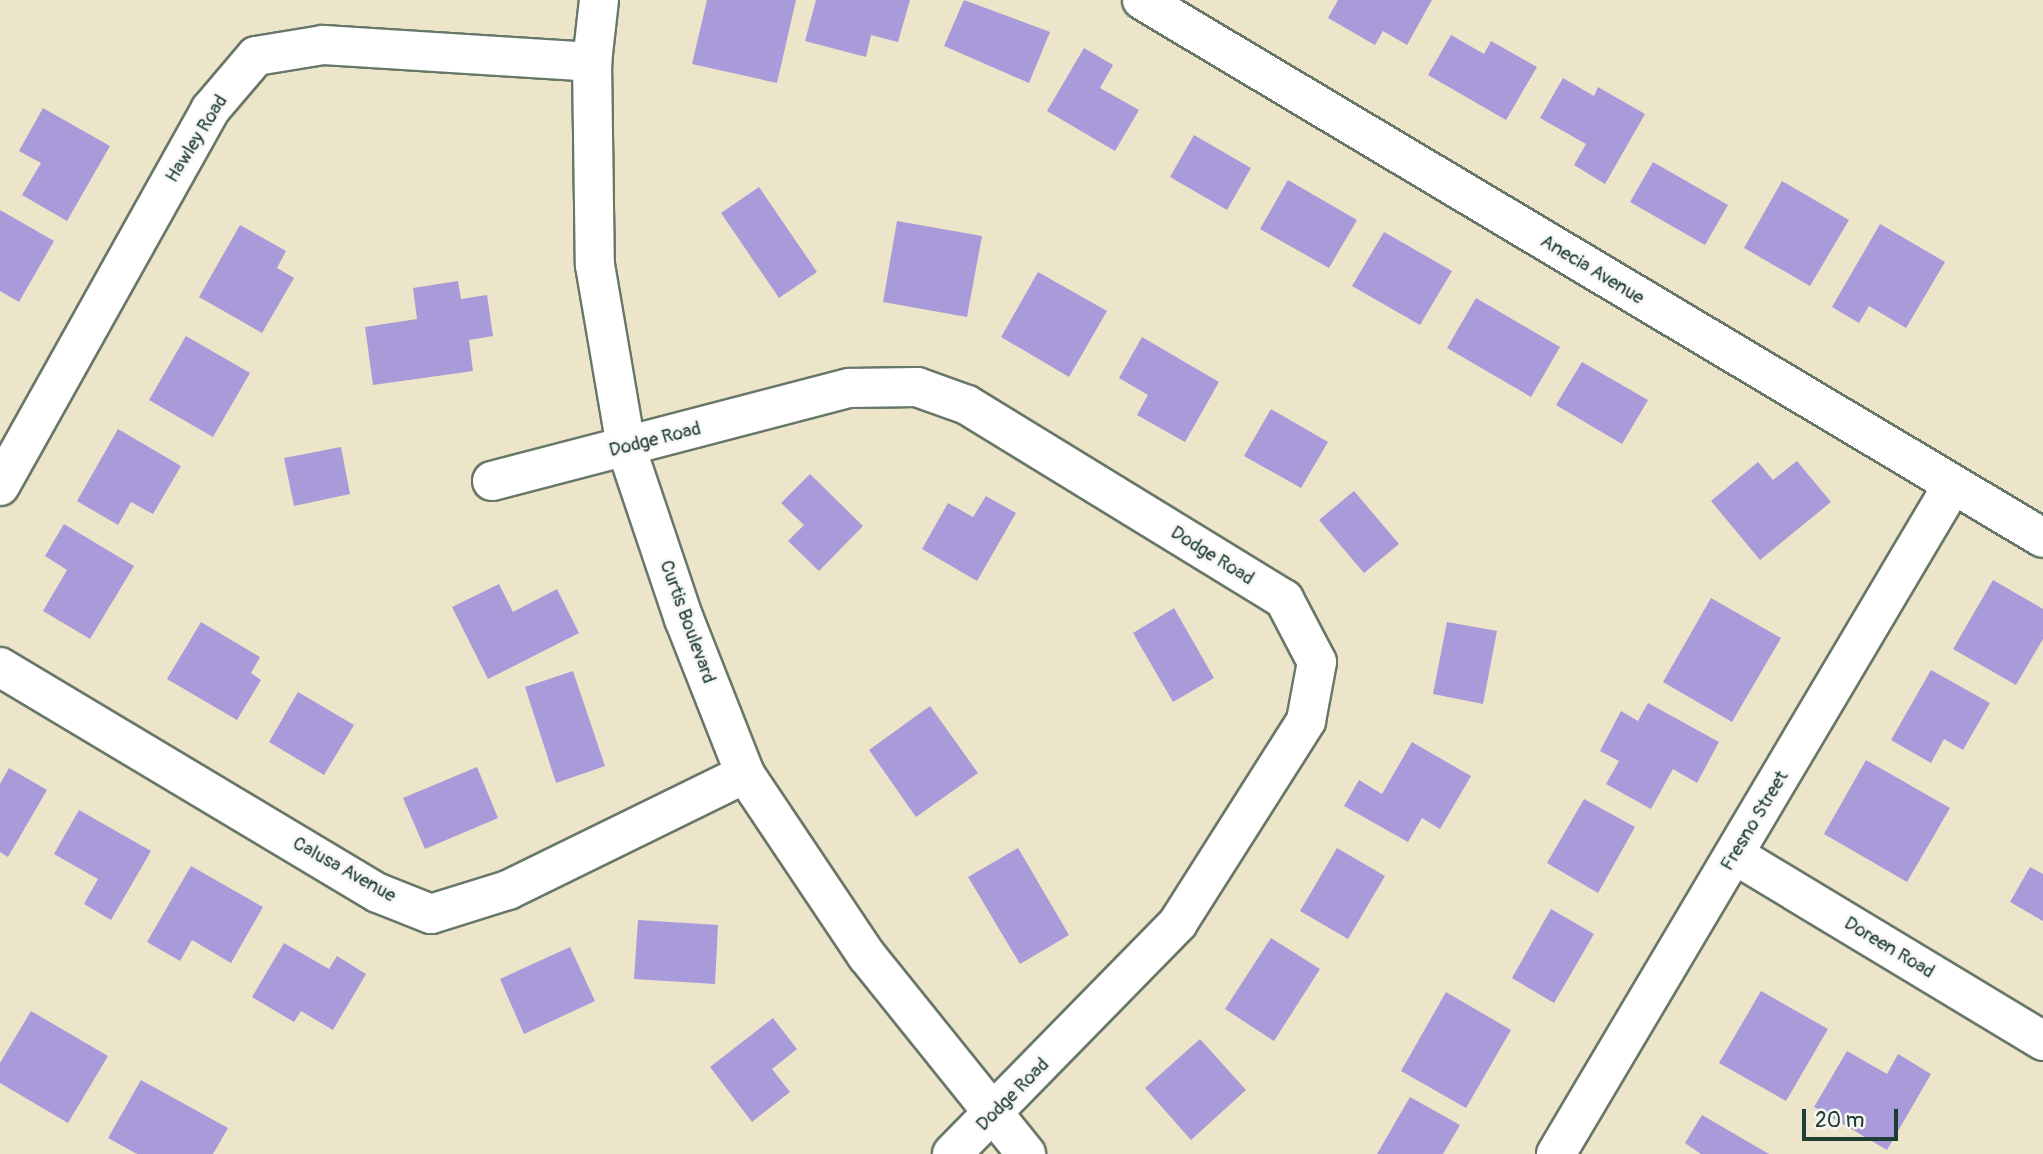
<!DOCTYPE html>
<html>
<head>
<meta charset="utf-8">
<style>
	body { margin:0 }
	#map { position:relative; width:2043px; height:1154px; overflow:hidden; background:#ede5c9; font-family:Pangolin,sans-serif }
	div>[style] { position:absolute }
	.building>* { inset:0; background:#a99bd9 }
	.roads { filter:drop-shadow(2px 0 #677868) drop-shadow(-2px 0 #677868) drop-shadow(0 2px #677868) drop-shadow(0 -2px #677868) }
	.minor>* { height:38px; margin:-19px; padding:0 19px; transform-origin:19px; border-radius:19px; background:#fff }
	span { translate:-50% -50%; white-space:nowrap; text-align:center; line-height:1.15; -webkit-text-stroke:5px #f6f6f2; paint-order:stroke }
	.street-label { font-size:19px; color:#1f3d34 }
	.scale { position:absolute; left:1802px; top:1109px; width:96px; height:32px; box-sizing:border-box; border:4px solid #1f3d34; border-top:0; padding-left:9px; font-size:21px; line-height:24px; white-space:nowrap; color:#1f3d34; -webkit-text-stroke:5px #f6f6f2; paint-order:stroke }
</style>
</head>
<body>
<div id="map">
	<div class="building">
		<div style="clip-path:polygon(707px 0,796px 0,777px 83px,692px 64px)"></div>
		<div style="clip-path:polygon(816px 0,910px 0,898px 42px,871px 35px,866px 57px,805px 41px)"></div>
		<div style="clip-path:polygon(964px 0,1050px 32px,1029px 83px,944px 46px)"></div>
		<div style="clip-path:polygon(1338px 0,1432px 0,1407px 45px,1383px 31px,1375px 45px,1328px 18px)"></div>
		<div style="clip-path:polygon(1451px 35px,1484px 54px,1491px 41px,1537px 67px,1506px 120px,1428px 75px)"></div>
		<div style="clip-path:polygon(1084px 48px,1113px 65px,1100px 88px,1139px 110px,1115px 151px,1047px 111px)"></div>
		<div style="clip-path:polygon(1563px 78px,1594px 96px,1598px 87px,1645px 114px,1605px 184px,1574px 165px,1586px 144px,1540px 118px)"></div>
		<div style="clip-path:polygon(43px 108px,110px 146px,67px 221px,22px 195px,41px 163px,19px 151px)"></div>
		<div style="clip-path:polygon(1194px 135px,1251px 168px,1227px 210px,1170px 177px)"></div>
		<div style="clip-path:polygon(1653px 162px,1728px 205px,1705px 245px,1630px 202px)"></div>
		<div style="clip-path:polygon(1288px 180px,1357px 220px,1329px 268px,1260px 229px)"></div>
		<div style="clip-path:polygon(1782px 181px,1849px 220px,1810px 286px,1744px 248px)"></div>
		<div style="clip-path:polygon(759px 187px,817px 272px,779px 298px,721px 213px)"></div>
		<div style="clip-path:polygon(0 210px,54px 241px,19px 302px,0 291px)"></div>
		<div style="clip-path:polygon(897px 221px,982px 236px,967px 317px,883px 302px)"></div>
		<div style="clip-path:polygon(1880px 224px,1945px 262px,1906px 328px,1869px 306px,1859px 323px,1832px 307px)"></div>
		<div style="clip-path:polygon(240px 225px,286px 251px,277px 268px,294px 278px,262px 333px,199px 297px)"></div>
		<div style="clip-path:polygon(1384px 232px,1452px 271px,1420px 325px,1352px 286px)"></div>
		<div style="clip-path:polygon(1038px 272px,1107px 311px,1069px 377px,1001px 337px)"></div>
		<div style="clip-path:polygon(458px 281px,461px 299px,487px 295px,493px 336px,469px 340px,473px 371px,373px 385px,365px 327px,417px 319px,413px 288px)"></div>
		<div style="clip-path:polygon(1476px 298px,1560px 347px,1531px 397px,1447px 348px)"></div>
		<div style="clip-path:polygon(186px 336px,250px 373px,213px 437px,149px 400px)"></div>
		<div style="clip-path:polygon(1142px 337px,1219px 382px,1185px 442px,1137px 415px,1148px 395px,1119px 378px)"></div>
		<div style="clip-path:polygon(1582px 362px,1648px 400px,1622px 444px,1556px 405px)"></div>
		<div style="clip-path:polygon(1271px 409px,1328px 442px,1301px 488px,1244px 456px)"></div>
		<div style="clip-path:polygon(118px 429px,181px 466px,153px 514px,131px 502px,118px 525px,77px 501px)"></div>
		<div style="clip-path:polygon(341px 447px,350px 494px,294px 506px,284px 458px)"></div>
		<div style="clip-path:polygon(1797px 461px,1831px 502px,1760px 560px,1711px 501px,1758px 462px,1773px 480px)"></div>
		<div style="clip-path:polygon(810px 474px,863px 526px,819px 571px,788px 541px,804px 525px,781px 503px)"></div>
		<div style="clip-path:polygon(1354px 491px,1399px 544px,1364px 573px,1319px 520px)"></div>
		<div style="clip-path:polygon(986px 496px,1016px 513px,977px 581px,922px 549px,948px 503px,973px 517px)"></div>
		<div style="clip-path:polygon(64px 524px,134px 566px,90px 639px,43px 611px,67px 570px,45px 556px)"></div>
		<div style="clip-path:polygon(1993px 580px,2043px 609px,2043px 639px,2016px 685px,1953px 649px)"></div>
		<div style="clip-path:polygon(499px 584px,513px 612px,557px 589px,579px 633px,488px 679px,452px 607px)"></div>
		<div style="clip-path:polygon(1711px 598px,1781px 638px,1732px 722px,1663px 682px)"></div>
		<div style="clip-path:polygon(1174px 608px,1214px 678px,1173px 702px,1133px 633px)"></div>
		<div style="clip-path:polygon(201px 622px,260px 657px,251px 673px,261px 680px,237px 720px,167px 679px)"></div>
		<div style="clip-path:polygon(1447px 622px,1497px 631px,1483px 704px,1433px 694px)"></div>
		<div style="clip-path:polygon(1931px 670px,1990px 703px,1963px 750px,1944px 739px,1931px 763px,1891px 740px)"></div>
		<div style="clip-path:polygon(573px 671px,605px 766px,556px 783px,525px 687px)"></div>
		<div style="clip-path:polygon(298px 692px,354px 725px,324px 775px,269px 742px)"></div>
		<div style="clip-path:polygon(1648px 703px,1719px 742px,1697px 783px,1673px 769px,1651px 809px,1606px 784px,1619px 761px,1600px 751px,1621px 711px,1638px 721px)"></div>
		<div style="clip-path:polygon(930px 706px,978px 773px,916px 817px,869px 750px)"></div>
		<div style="clip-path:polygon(1412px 742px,1471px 776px,1440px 829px,1422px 818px,1408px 842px,1344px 806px,1359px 780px,1382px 794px)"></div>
		<div style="clip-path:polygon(1866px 760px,1950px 808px,1907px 882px,1824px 834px)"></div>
		<div style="clip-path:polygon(477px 767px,498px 818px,425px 849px,403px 798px)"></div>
		<div style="clip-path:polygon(9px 768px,47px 790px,8px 857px,0 852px,0 784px)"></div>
		<div style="clip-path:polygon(1584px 799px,1635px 827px,1598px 893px,1547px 863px)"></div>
		<div style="clip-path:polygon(79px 810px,151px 851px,111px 920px,84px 904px,98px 879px,54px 854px)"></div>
		<div style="clip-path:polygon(1018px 848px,1069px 935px,1020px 964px,968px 877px)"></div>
		<div style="clip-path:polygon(1337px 848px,1385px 876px,1348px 939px,1300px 911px)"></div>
		<div style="clip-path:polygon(191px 866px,263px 907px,231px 963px,192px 940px,180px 961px,147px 942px)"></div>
		<div style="clip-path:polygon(2030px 867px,2043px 874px,2043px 921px,2010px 902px)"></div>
		<div style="clip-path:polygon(1551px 909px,1594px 934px,1554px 1003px,1512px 978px)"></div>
		<div style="clip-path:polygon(638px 920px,718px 925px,715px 984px,634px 979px)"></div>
		<div style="clip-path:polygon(1271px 938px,1320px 969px,1274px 1041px,1225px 1009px)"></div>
		<div style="clip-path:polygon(284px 943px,329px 969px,337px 956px,366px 974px,333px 1030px,301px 1011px,294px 1022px,252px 997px)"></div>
		<div style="clip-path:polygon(570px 947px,595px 1001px,524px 1034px,500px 979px)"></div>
		<div style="clip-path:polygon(1761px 991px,1828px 1029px,1786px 1101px,1719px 1063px)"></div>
		<div style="clip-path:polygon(1446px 992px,1511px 1030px,1466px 1108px,1401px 1071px)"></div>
		<div style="clip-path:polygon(31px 1011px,108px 1056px,68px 1123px,0 1083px,0 1063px)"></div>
		<div style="clip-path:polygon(773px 1018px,797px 1049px,772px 1069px,790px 1092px,752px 1122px,710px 1067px)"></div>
		<div style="clip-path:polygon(1200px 1039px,1246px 1090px,1191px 1140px,1145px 1088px)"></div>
		<div style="clip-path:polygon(1847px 1051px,1887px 1074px,1898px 1054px,1931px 1074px,1887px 1150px,1814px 1107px)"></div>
		<div style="clip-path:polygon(141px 1080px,228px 1128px,213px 1154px,137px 1154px,108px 1138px)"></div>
		<div style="clip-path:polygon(1410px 1097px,1460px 1125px,1443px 1154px,1377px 1154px)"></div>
		<div style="clip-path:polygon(1702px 1115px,1769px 1154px,1701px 1154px,1685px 1143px)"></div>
	</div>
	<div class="roads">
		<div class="minor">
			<div style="left:599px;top:0;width:62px;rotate:96.4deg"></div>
			<div style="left:592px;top:62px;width:203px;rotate:89.2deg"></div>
			<div style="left:595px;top:265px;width:185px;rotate:80.3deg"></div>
			<div style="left:626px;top:447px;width:182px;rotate:71.4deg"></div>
			<div style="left:684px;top:619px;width:167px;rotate:68.5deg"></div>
			<div style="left:745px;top:774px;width:219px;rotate:56.2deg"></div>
			<div style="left:867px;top:956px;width:254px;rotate:51.2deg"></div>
			<div style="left:1142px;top:0;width:1049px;rotate:30.84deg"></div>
			<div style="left:492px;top:481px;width:370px;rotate:-14.6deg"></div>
			<div style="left:850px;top:388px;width:67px;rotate:-0.9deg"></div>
			<div style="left:917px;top:387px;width:53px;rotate:19.8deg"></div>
			<div style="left:967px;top:405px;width:372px;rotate:31.5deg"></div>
			<div style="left:1284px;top:599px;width:71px;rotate:62.4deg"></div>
			<div style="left:1317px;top:662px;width:60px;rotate:100.6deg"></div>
			<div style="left:1306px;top:721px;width:239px;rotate:122.4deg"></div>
			<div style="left:1178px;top:923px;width:323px;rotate:134.4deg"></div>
			<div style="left:0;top:486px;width:431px;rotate:-60.8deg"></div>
			<div style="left:210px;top:110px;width:71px;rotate:-49.6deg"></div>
			<div style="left:256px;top:56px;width:68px;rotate:-9.3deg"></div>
			<div style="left:323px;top:45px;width:270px;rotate:3.6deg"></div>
			<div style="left:0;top:667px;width:440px;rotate:30.9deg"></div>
			<div style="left:378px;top:893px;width:57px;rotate:21.6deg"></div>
			<div style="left:431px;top:914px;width:81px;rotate:-17.3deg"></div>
			<div style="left:508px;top:890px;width:264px;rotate:-26.1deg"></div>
			<div style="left:1735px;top:855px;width:360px;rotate:31.1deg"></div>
			<div style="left:1556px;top:1154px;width:777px;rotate:-59.34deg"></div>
		</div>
	</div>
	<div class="street-label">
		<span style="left:197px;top:139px;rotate:-58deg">Hawley Road</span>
		<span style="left:1592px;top:270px;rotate:31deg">Anecia Avenue</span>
		<span style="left:655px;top:440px;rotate:-14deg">Dodge Road</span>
		<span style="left:1212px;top:556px;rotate:32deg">Dodge Road</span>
		<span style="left:687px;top:622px;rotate:70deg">Curtis Boulevard</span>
		<span style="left:1755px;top:821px;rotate:-59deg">Fresno Street</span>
		<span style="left:344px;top:870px;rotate:29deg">Calusa Avenue</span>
		<span style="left:1889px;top:948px;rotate:31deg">Doreen Road</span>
		<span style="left:1013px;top:1095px;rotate:-45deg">Dodge Road</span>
	</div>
	<div class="scale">20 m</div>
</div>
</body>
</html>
